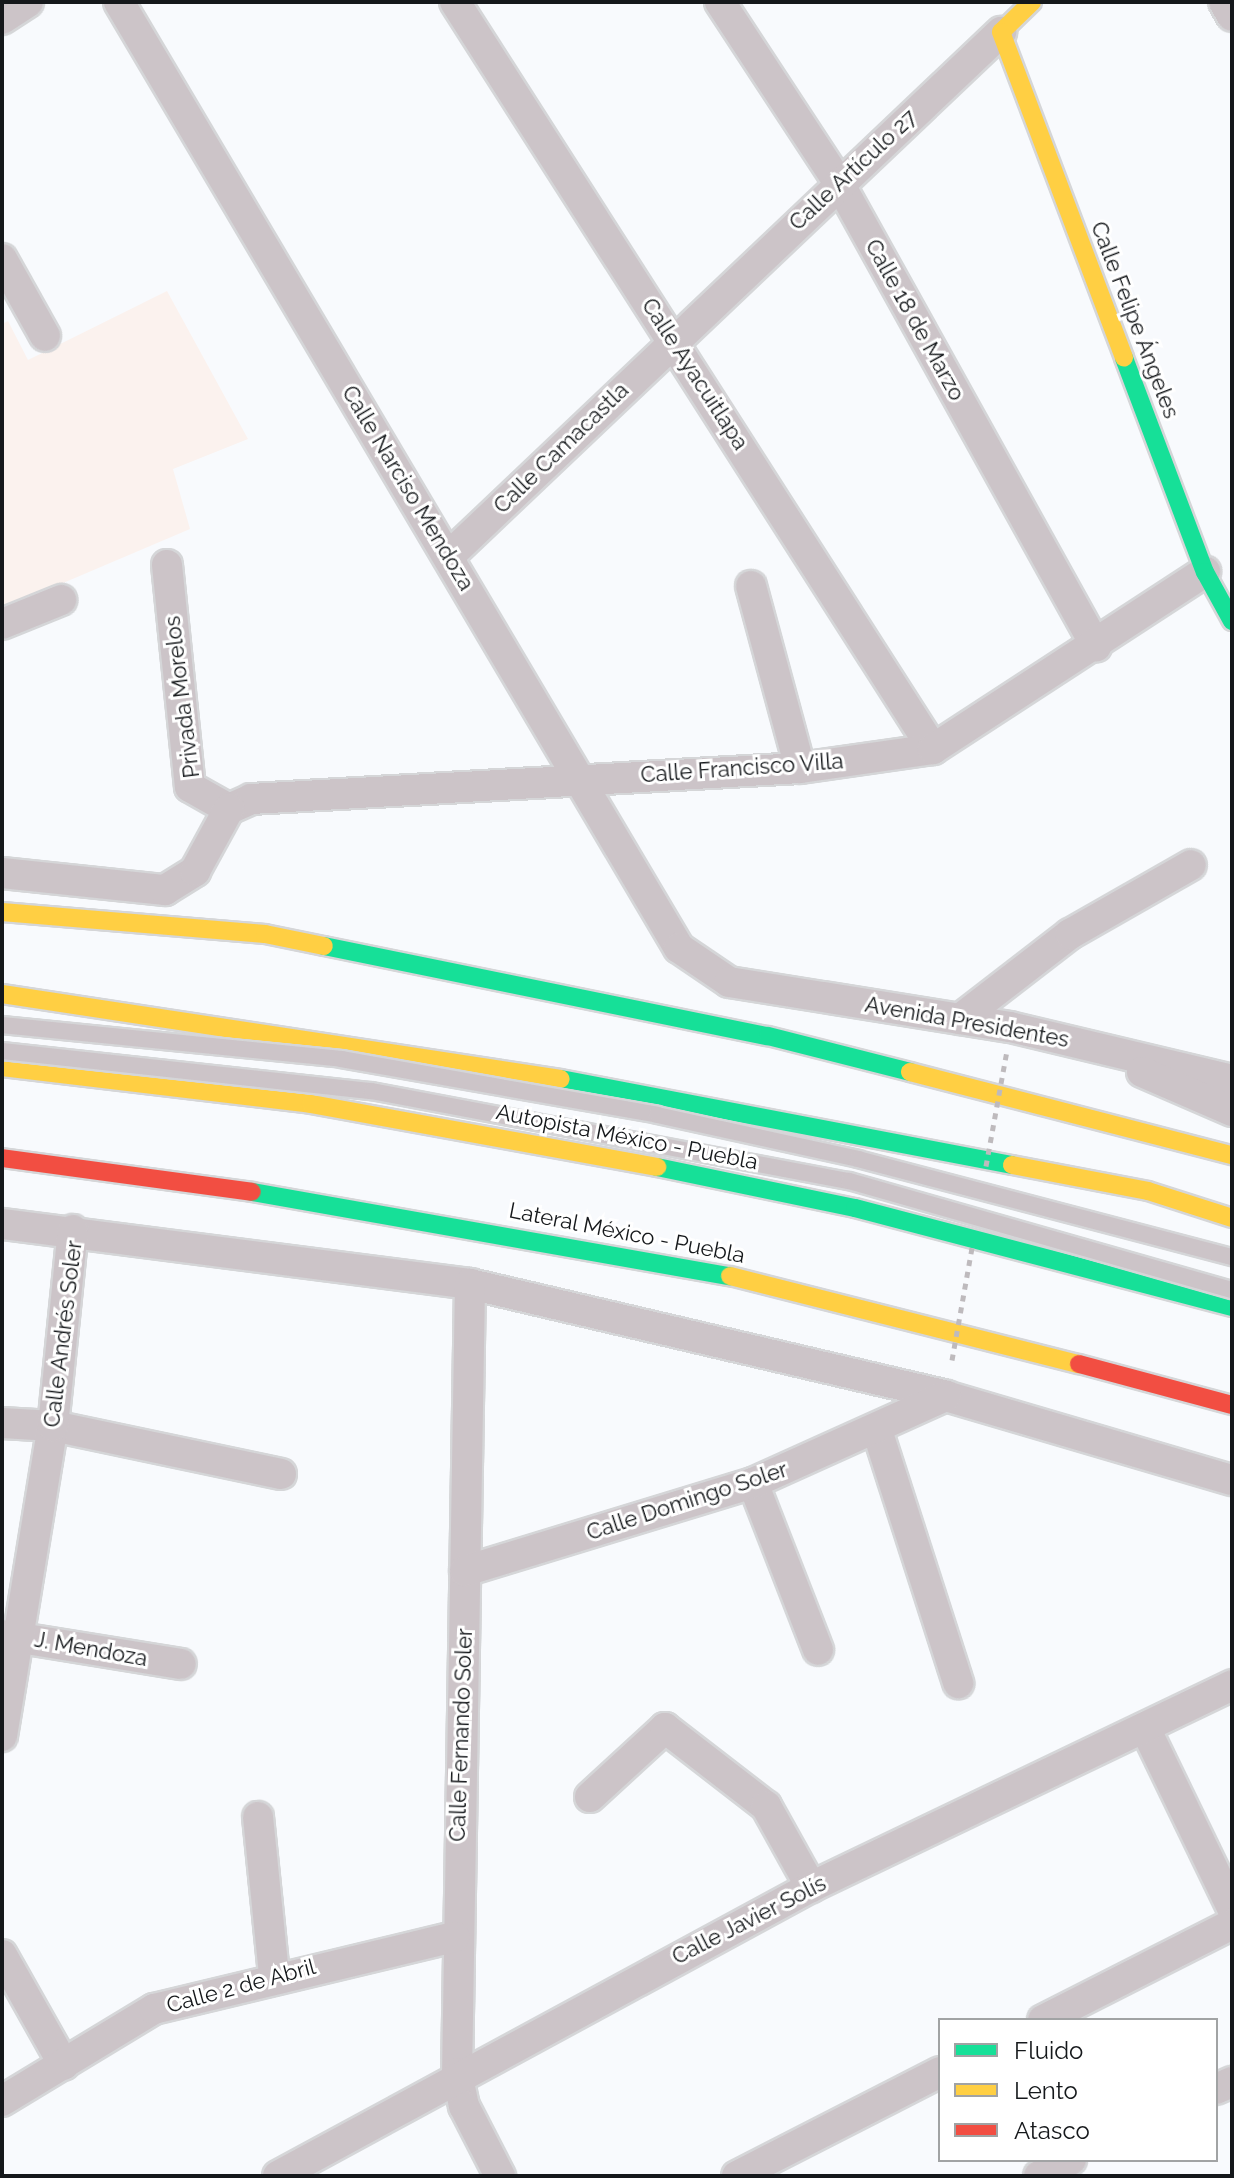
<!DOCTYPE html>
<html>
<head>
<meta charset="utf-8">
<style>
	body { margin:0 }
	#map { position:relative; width:1234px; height:2178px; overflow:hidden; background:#f8fafd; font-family:Raleway,sans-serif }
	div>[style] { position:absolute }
	.education>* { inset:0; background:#fbf2ee }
	.roads { filter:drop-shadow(2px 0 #d5d6d8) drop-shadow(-2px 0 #d5d6d8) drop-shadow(0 2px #d5d6d8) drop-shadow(0 -2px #d5d6d8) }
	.street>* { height:30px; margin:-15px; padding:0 15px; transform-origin:15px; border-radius:15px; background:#ccc4c8 }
	.fast>* { height:18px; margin:-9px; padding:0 9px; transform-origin:9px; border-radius:9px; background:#16e098 }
	.slow>* { height:18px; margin:-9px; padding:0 9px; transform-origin:9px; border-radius:9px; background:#ffcf43 }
	.jam>* { height:18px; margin:-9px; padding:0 9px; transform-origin:9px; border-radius:9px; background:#f24e42 }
	.path-bridge>* { height:5px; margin-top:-2.5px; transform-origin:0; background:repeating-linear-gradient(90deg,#bebabd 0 6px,transparent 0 12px) }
	.bridges { filter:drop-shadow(2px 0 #d5d6d8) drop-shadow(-2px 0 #d5d6d8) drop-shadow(0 2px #d5d6d8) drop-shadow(0 -2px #d5d6d8) }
	.lane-bridge>* { height:16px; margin:-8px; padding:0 8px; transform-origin:8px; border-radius:8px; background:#ccc4c8 }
	span { translate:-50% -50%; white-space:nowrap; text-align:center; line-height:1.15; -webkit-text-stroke:6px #fff; paint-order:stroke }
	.street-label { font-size:22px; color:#15181b }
	.frame { position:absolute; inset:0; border:4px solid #15181b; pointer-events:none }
	.legend { position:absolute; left:938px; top:2018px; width:280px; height:144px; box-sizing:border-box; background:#fff; border:2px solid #a1a3a4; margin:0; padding:10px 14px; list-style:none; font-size:24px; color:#15181b }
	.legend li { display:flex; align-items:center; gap:16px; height:40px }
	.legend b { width:40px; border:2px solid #a1a3a4 }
</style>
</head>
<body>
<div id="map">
	<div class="education">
		<div style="clip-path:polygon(167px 291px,248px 439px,173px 469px,190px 529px,2px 609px,2px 324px,8px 321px,28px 360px)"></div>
	</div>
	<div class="roads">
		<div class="street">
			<div style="left:119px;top:2px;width:1099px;rotate:59.38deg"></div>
			<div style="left:679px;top:948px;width:60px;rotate:34.2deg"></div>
			<div style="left:729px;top:982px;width:285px;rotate:9.1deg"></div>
			<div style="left:1010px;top:1027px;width:228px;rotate:13.4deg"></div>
			<div style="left:455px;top:2px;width:887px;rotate:57.39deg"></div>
			<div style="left:720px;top:2px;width:217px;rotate:56.7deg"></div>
			<div style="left:839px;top:183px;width:530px;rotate:60.97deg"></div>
			<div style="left:1224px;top:2px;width:16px;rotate:60deg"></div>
			<div style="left:2px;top:19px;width:31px;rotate:-33deg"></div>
			<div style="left:2px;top:259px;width:88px;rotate:60.8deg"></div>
			<div style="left:448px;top:557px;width:763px;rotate:-43.51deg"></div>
			<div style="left:167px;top:565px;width:223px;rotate:84.1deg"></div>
			<div style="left:190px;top:787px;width:45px;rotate:29.4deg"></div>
			<div style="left:751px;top:586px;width:188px;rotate:74.9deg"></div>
			<div style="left:2px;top:624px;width:64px;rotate:-22.1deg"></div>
			<div style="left:229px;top:809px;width:24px;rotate:-24deg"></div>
			<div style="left:251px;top:799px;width:550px;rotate:-3.23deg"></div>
			<div style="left:800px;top:768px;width:134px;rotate:-8.1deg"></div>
			<div style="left:933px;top:749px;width:325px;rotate:-33.1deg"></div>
			<div style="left:2px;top:873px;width:164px;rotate:6deg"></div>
			<div style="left:165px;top:890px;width:36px;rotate:-32deg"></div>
			<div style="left:195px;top:871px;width:71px;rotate:-61.3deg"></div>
			<div style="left:960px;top:1019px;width:139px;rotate:-37.7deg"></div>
			<div style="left:1070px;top:934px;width:139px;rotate:-29.7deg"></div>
			<div style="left:1142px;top:1072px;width:98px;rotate:23.4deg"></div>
			<div style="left:2px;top:1224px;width:472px;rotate:7.3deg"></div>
			<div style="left:470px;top:1284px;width:489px;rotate:13.2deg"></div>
			<div style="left:946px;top:1396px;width:298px;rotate:16.4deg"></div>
			<div style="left:470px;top:1284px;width:789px;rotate:90.94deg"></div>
			<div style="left:457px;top:2073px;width:34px;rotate:78deg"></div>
			<div style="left:464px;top:2106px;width:79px;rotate:62.8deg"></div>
			<div style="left:2px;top:1423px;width:51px;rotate:3.4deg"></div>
			<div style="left:53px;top:1426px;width:233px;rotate:11.9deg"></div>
			<div style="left:877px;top:1430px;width:266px;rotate:72.2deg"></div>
			<div style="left:753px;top:1483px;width:179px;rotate:68.7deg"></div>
			<div style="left:465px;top:1571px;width:301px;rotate:-17deg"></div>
			<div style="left:753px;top:1483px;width:212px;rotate:-24.3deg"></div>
			<div style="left:2px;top:1635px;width:181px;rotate:9.2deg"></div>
			<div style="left:1146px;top:1730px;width:198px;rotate:64.2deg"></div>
			<div style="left:2px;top:1736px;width:314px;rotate:-80.7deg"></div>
			<div style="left:53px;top:1426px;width:197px;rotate:-84.2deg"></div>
			<div style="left:590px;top:1797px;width:102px;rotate:-42.6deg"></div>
			<div style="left:665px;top:1728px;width:128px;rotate:37.7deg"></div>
			<div style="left:766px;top:1806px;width:93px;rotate:60.9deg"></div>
			<div style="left:258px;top:1817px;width:159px;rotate:84.2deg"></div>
			<div style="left:2px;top:1955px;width:126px;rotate:60.6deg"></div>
			<div style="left:1043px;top:2020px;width:212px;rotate:-26.9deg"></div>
			<div style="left:1216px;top:2089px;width:17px;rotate:-24deg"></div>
			<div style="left:2px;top:2101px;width:178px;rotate:-31.2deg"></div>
			<div style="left:154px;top:2009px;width:309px;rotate:-13.5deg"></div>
			<div style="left:278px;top:2176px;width:606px;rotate:-28.47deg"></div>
			<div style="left:811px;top:1887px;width:467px;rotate:-25.6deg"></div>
			<div style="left:737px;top:2176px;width:228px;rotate:-27.1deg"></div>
			<div style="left:1039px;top:2176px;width:36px;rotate:-27deg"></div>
		</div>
		<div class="fast">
			<div style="left:1124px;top:358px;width:229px;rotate:69.3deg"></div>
			<div style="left:1205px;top:572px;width:56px;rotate:61.1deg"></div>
			<div style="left:324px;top:946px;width:453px;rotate:11.5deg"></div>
			<div style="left:768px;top:1036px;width:146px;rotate:14.2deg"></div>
			<div style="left:561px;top:1079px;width:459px;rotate:10.8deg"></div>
			<div style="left:657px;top:1167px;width:202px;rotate:11.7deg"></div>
			<div style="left:855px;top:1208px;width:390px;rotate:14.7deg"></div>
			<div style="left:252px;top:1192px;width:485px;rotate:10deg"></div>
		</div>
		<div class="slow">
			<div style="left:1032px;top:2px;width:43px;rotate:135.9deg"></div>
			<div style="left:1001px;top:32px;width:348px;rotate:69.3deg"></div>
			<div style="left:2px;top:912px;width:264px;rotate:4.8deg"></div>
			<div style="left:265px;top:934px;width:60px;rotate:11.5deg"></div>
			<div style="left:2px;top:994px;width:565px;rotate:8.65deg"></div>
			<div style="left:2px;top:1067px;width:311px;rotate:6.8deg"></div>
			<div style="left:311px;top:1104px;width:352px;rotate:10.3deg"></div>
			<div style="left:910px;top:1072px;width:333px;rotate:14.5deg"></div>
			<div style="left:1012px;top:1165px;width:138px;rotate:10.8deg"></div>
			<div style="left:1148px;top:1191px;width:88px;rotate:17.8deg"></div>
			<div style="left:730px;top:1276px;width:360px;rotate:14.2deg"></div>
		</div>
		<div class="jam">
			<div style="left:2px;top:1158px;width:252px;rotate:7.7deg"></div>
			<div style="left:1079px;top:1364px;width:158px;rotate:15deg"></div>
		</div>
	</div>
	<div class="path-bridge">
		<div style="left:986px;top:1166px;width:117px;rotate:-79.7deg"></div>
		<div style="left:952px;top:1360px;width:120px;rotate:-79.9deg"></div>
	</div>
	<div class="bridges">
		<div class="lane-bridge">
			<div style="left:2px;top:1025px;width:341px;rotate:5.7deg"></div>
			<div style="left:341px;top:1059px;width:321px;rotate:10deg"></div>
			<div style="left:657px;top:1115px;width:206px;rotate:12.3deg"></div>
			<div style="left:858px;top:1159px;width:387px;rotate:14.7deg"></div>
			<div style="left:2px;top:1051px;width:372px;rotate:6.2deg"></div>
			<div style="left:372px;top:1091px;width:485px;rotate:10.7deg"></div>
			<div style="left:849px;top:1181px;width:398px;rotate:15.9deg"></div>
		</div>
	</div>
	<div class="street-label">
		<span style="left:853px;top:170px;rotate:-43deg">Calle Artículo 27</span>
		<span style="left:915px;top:320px;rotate:61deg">Calle 18 de Marzo</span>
		<span style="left:1135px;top:320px;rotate:69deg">Calle Felipe Ángeles</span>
		<span style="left:695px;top:374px;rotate:57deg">Calle Ayacuitlapa</span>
		<span style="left:561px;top:448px;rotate:-44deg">Calle Camacastla</span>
		<span style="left:408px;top:488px;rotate:59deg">Calle Narciso Mendoza</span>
		<span style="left:182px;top:697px;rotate:-97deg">Privada Morelos</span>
		<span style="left:742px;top:768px;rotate:-4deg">Calle Francisco Villa</span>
		<span style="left:967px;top:1022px;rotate:10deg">Avenida Presidentes</span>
		<span style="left:627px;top:1137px;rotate:11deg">Autopista México - Puebla</span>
		<span style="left:627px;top:1233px;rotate:11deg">Lateral México - Puebla</span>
		<span style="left:63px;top:1334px;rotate:-83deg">Calle Andrés Soler</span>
		<span style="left:687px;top:1501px;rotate:-18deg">Calle Domingo Soler</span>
		<span style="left:91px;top:1649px;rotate:10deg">J. Mendoza</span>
		<span style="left:461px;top:1735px;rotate:-88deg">Calle Fernando Soler</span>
		<span style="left:749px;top:1920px;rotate:-27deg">Calle Javier Solís</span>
		<span style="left:241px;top:1986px;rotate:-15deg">Calle 2 de Abril</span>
	</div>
	<div class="frame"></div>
	<ul class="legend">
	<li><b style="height:10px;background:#16e098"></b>Fluido</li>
	<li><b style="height:10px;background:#ffcf43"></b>Lento</li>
	<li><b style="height:10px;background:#f24e42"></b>Atasco</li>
	</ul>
</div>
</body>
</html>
